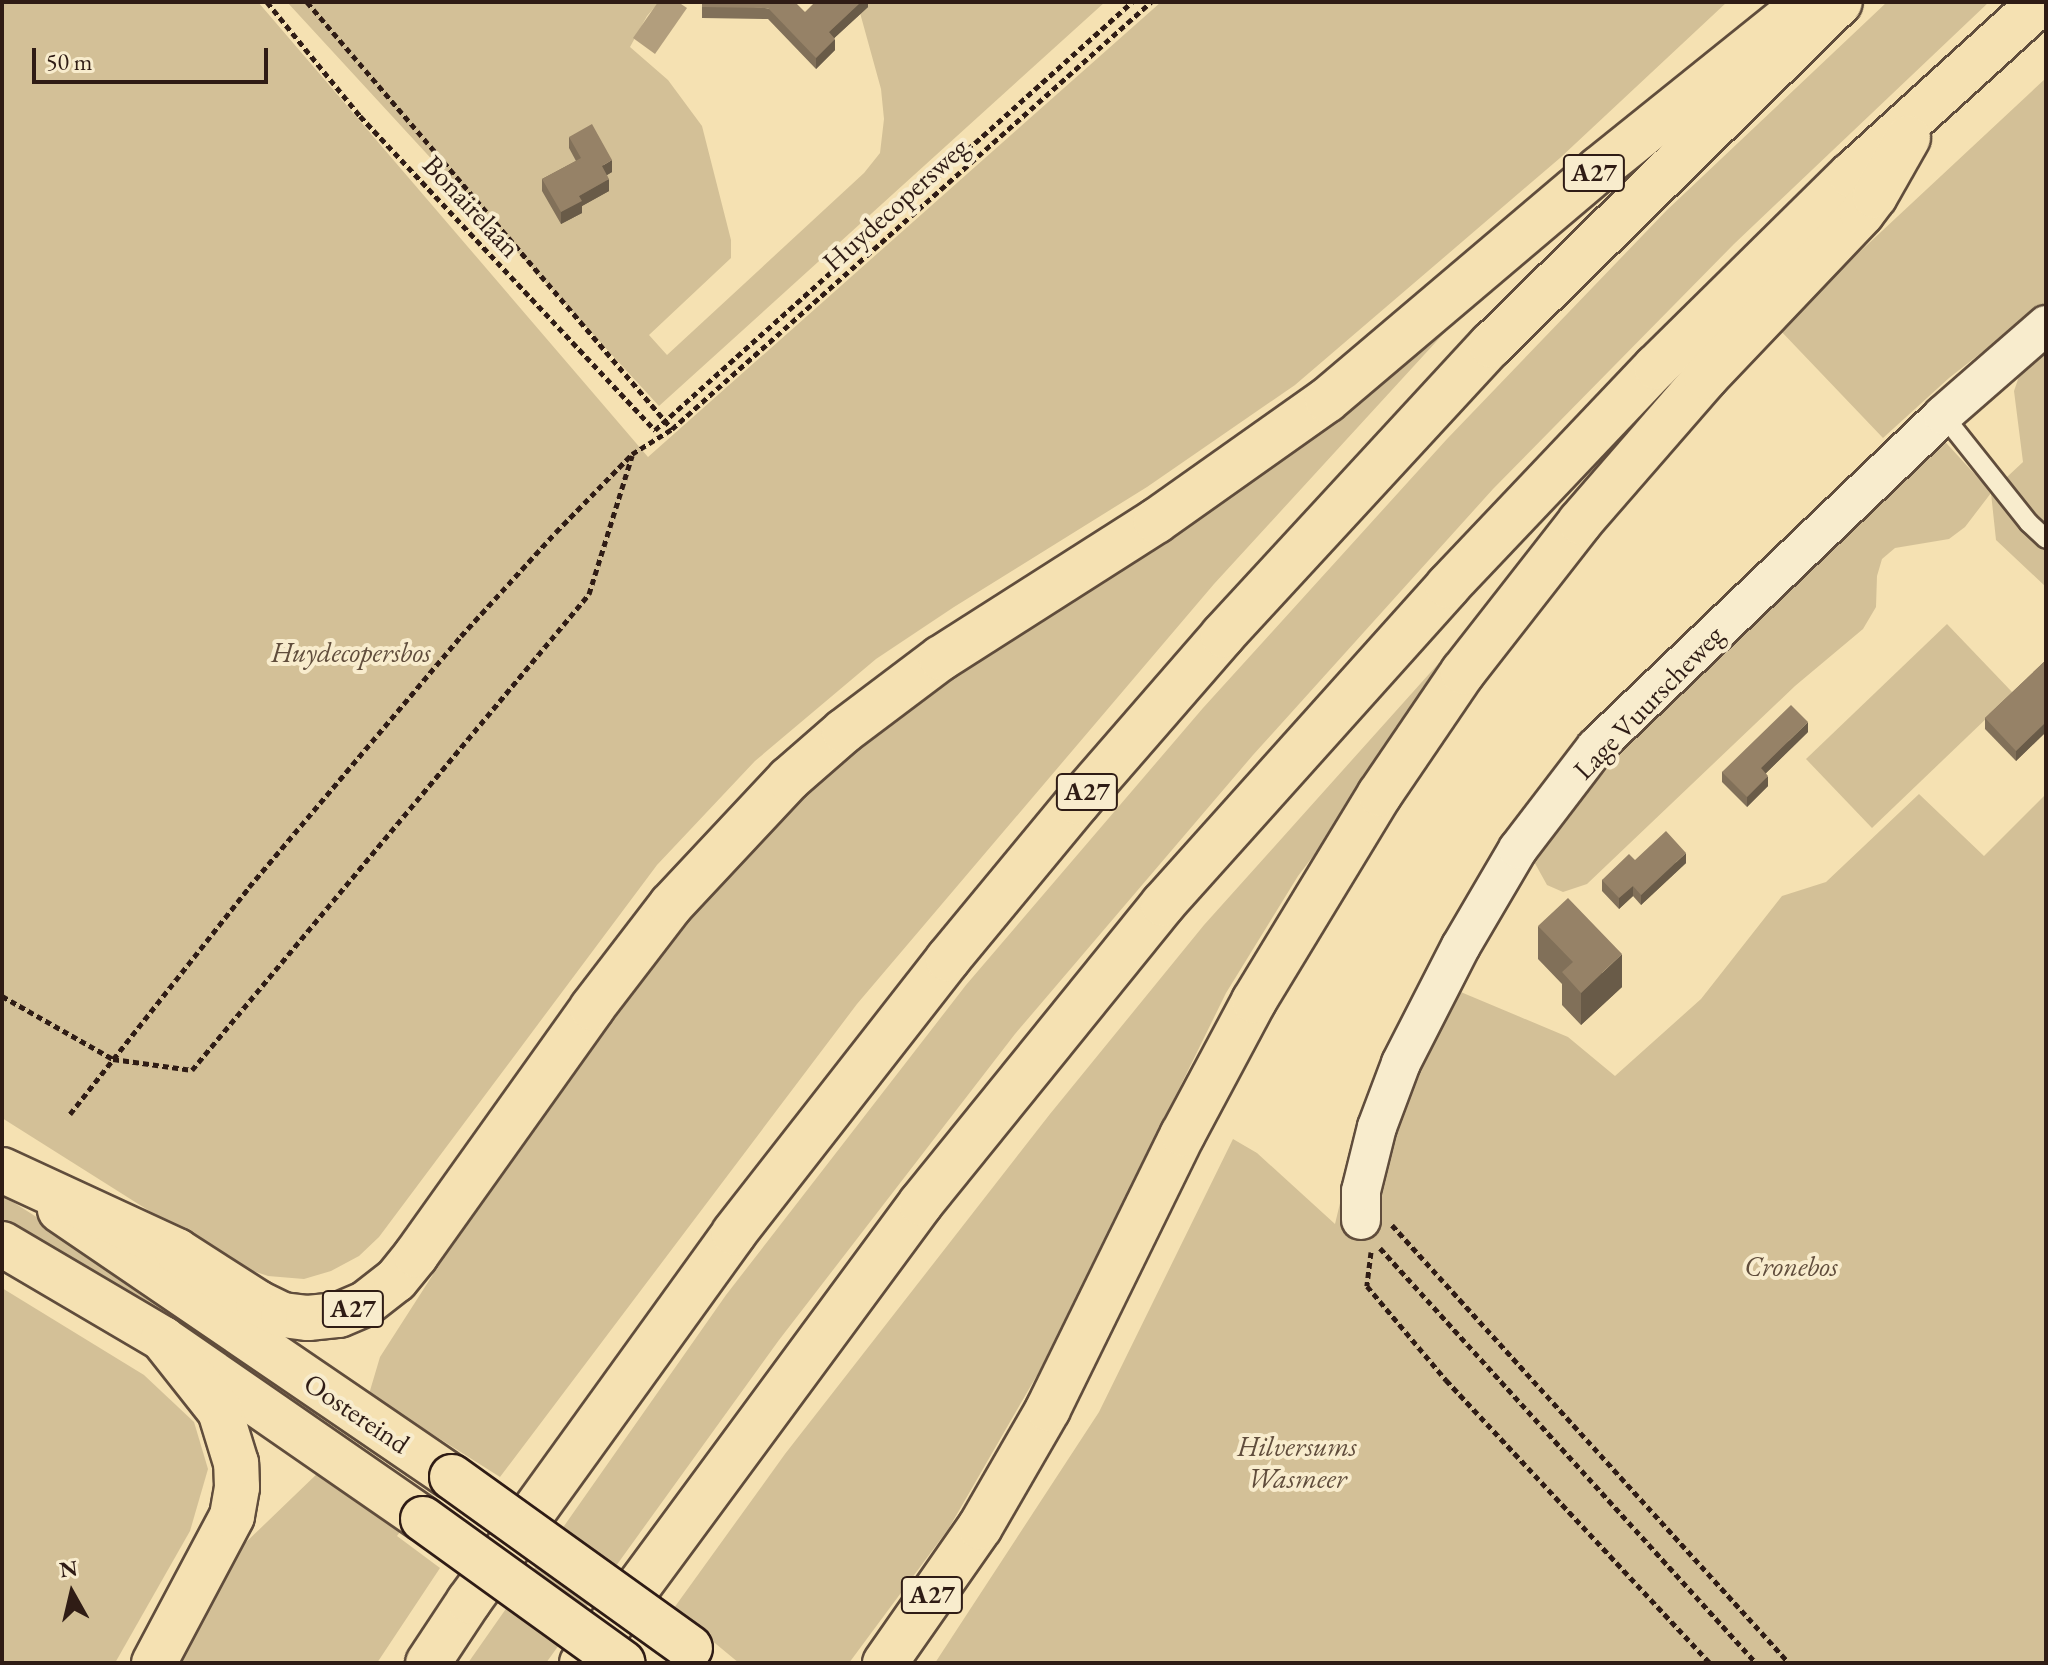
<!DOCTYPE html>
<html>
<head>
<meta charset="utf-8">
<style>
	body { margin:0 }
	#map { position:relative; width:2048px; height:1665px; overflow:hidden; background:#f5e1b2; font-family:"EB Garamond",serif }
	div>[style] { position:absolute }
	.green>* { inset:0; background:#d3c097 }
	.water>* { inset:0; background:#b29e7d }
	.path>* { height:5px; margin-top:-2.5px; transform-origin:0; background:repeating-linear-gradient(90deg,#2f1c15 0 6px,transparent 0 10px) }
	.roads { filter:drop-shadow(2px 0 #604d3c) drop-shadow(-2px 0 #604d3c) drop-shadow(0 2px #604d3c) drop-shadow(0 -2px #604d3c) }
	.service>* { height:18px; margin:-9px; padding:0 9px; transform-origin:9px; border-radius:9px; background:#f8eccd }
	.minor>* { height:38px; margin:-19px; padding:0 19px; transform-origin:19px; border-radius:19px; background:#f8eccd }
	.primary>* { height:44px; margin:-22px; padding:0 22px; transform-origin:22px; border-radius:22px; background:#f5e1b2 }
	.motorway>* { height:44px; margin:-22px; padding:0 22px; transform-origin:22px; border-radius:22px; background:#f5e1b2 }
	.bridges { filter:drop-shadow(2px 0 #2f1c15) drop-shadow(-2px 0 #2f1c15) drop-shadow(0 2px #2f1c15) drop-shadow(0 -2px #2f1c15) }
	.primary-bridge>* { height:44px; margin:-22px; padding:0 22px; transform-origin:22px; border-radius:22px; background:#f5e1b2 }
	.wall>* { inset:0; background:#817059 }
	.shaded-wall>* { inset:0; background:#695b48 }
	.building>* { inset:0; background:#968267 }
	span { translate:-50% -50%; white-space:nowrap; text-align:center; line-height:1.15; -webkit-text-stroke:8px #f8eccd; paint-order:stroke }
	.shield-label span { padding:2px 6px; background:#f8eccd; border:2px solid; border-radius:6px; -webkit-text-stroke-width:0 }
	.shield-label { font-size:26px; color:#2f1c15; font-weight:700 }
	.street-label { font-size:28px; color:#2f1c15 }
	.park-label { font-size:28px; color:#604d3c; font-style:italic }
	.frame { position:absolute; inset:0; border:4px solid #2f1c15; pointer-events:none }
	.north { position:absolute; left:32px; top:1553px; width:80px; height:80px; -webkit-text-stroke:6px #f8eccd; paint-order:stroke; rotate:352deg; font-size:22px; font-weight:700; line-height:32px; text-align:center; color:#2f1c15 }
	.north::after { content:''; display:block; margin:auto; width:28px; height:36px; background:#2f1c15; clip-path:polygon(50% 0,100% 100%,50% 72%,0 100%) }
	.scale { position:absolute; left:32px; top:48px; width:236px; height:36px; box-sizing:border-box; border:4px solid #2f1c15; border-top:0; padding-left:10px; font-size:24px; line-height:28px; white-space:nowrap; color:#2f1c15; -webkit-text-stroke:6px #f8eccd; paint-order:stroke }
</style>
</head>
<body>
<div id="map">
	<div class="green">
		<div style="clip-path:polygon(2px 2px,258px 2px,648px 457px,1161px 2px,1727px 2px,1560px 158px,1295px 385px,1147px 487px,954px 607px,876px 659px,755px 761px,657px 865px,379px 1237px,359px 1256px,331px 1271px,304px 1279px,268px 1276px,235px 1265px,2px 1118px)"></div>
		<div style="clip-path:polygon(287px 2px,659px 2px,647px 16px,630px 47px,668px 80px,702px 126px,731px 240px,731px 258px,649px 335px,667px 355px,864px 173px,880px 153px,884px 119px,881px 89px,857px 2px,1105px 2px,659px 406px)"></div>
		<div style="clip-path:polygon(1887px 2px,1989px 2px,1734px 244px,1493px 489px,1253px 755px,1015px 1034px,779px 1340px,546px 1663px,468px 1663px,726px 1295px,966px 985px,1203px 708px,1447px 439px,1667px 210px)"></div>
		<div style="clip-path:polygon(2046px 78px,2046px 302px,1949px 378px,1883px 438px,1778px 328px)"></div>
		<div style="clip-path:polygon(1446px 331px,1214px 584px,857px 1004px,500px 1477px,369px 1394px,380px 1357px,432px 1276px,457px 1223px,604px 1018px,752px 843px,850px 749px,955px 670px,1316px 433px)"></div>
		<div style="clip-path:polygon(2046px 341px,2046px 587px,1996px 540px,1991px 493px,1965px 527px,1949px 539px,1895px 548px,1882px 559px,1877px 576px,1876px 607px,1863px 629px,1795px 686px,1587px 884px,1563px 892px,1547px 885px,1532px 858px,1538px 848px,1680px 686px,1938px 434px,1991px 492px,2023px 462px,2014px 391px,2026px 356px)"></div>
		<div style="clip-path:polygon(1525px 567px,1375px 775px,1298px 876px,1226px 993px,1048px 1356px,949px 1528px,849px 1663px,739px 1663px,710px 1639px,711px 1634px,674px 1608px,785px 1454px,1050px 1114px,1204px 925px)"></div>
		<div style="clip-path:polygon(1947px 624px,2013px 693px,1872px 828px,1806px 759px)"></div>
		<div style="clip-path:polygon(1919px 794px,1984px 856px,2046px 794px,2046px 1663px,935px 1663px,1099px 1412px,1233px 1139px,1257px 1153px,1335px 1224px,1353px 1149px,1425px 977px,1568px 1037px,1615px 1076px,1701px 999px,1782px 896px,1826px 882px)"></div>
		<div style="clip-path:polygon(2px 1195px,129px 1276px,321px 1410px,313px 1420px,122px 1291px,2px 1219px)"></div>
		<div style="clip-path:polygon(2px 1288px,144px 1375px,194px 1422px,208px 1469px,190px 1531px,115px 1663px,2px 1663px)"></div>
		<div style="clip-path:polygon(321px 1470px,402px 1529px,397px 1536px,440px 1568px,377px 1663px,166px 1663px,239px 1549px)"></div>
	</div>
	<div class="water">
		<div style="clip-path:polygon(658px 2px,678px 2px,687px 8px,655px 54px,633px 38px)"></div>
	</div>
	<div class="path">
		<div style="left:267px;top:2px;width:147px;rotate:50.8deg"></div>
		<div style="left:360px;top:116px;width:431px;rotate:46.8deg"></div>
		<div style="left:655px;top:430px;width:641px;rotate:-41.9deg"></div>
		<div style="left:307px;top:2px;width:562px;rotate:49.48deg"></div>
		<div style="left:2px;top:996px;width:128px;rotate:29.6deg"></div>
		<div style="left:113px;top:1059px;width:80px;rotate:7.9deg"></div>
		<div style="left:192px;top:1070px;width:620px;rotate:-50.17deg"></div>
		<div style="left:589px;top:594px;width:145px;rotate:-72.7deg"></div>
		<div style="left:70px;top:1114px;width:289px;rotate:-51.7deg"></div>
		<div style="left:249px;top:887px;width:329px;rotate:-49.8deg"></div>
		<div style="left:461px;top:636px;width:141px;rotate:-47.6deg"></div>
		<div style="left:556px;top:532px;width:109px;rotate:-45.7deg"></div>
		<div style="left:632px;top:454px;width:47px;rotate:-32deg"></div>
		<div style="left:672px;top:429px;width:642px;rotate:-41.72deg"></div>
		<div style="left:1392px;top:1225px;width:591px;rotate:47.81deg"></div>
		<div style="left:1380px;top:1248px;width:560px;rotate:47.82deg"></div>
		<div style="left:1371px;top:1252px;width:34px;rotate:97deg"></div>
		<div style="left:1367px;top:1286px;width:123px;rotate:50deg"></div>
		<div style="left:1446px;top:1380px;width:387px;rotate:47deg"></div>
	</div>
	<div class="roads">
		<div class="service">
			<div style="left:1943px;top:415px;width:138px;rotate:51.5deg"></div>
			<div style="left:2029px;top:523px;width:23px;rotate:43deg"></div>
		</div>
		<div class="minor">
			<div style="left:1361px;top:1220px;width:29px;rotate:-90deg"></div>
			<div style="left:1361px;top:1191px;width:66px;rotate:-76deg"></div>
			<div style="left:1377px;top:1127px;width:68px;rotate:-69.4deg"></div>
			<div style="left:1401px;top:1063px;width:131px;rotate:-62.9deg"></div>
			<div style="left:1461px;top:946px;width:113px;rotate:-59.6deg"></div>
			<div style="left:1518px;top:849px;width:128px;rotate:-52.6deg"></div>
			<div style="left:1596px;top:747px;width:480px;rotate:-43.7deg"></div>
			<div style="left:1943px;top:415px;width:137px;rotate:-41.1deg"></div>
		</div>
		<div class="primary">
			<div style="left:60px;top:1210px;width:474px;rotate:34.3deg"></div>
			<div style="left:2px;top:1244px;width:187px;rotate:30.5deg"></div>
			<div style="left:163px;top:1339px;width:316px;rotate:34.7deg"></div>
		</div>
		<div class="motorway">
			<div style="left:2px;top:1170px;width:193px;rotate:24.8deg"></div>
			<div style="left:177px;top:1251px;width:96px;rotate:32.7deg"></div>
			<div style="left:258px;top:1303px;width:28px;rotate:26deg"></div>
			<div style="left:283px;top:1315px;width:25px;rotate:7deg"></div>
			<div style="left:308px;top:1318px;width:31px;rotate:-6deg"></div>
			<div style="left:339px;top:1315px;width:28px;rotate:-23deg"></div>
			<div style="left:365px;top:1304px;width:39px;rotate:-38deg"></div>
			<div style="left:396px;top:1280px;width:32px;rotate:-51deg"></div>
			<div style="left:416px;top:1255px;width:303px;rotate:-54.5deg"></div>
			<div style="left:592px;top:1008px;width:130px;rotate:-52.5deg"></div>
			<div style="left:671px;top:905px;width:173px;rotate:-46.9deg"></div>
			<div style="left:789px;top:779px;width:73px;rotate:-41.1deg"></div>
			<div style="left:844px;top:731px;width:121px;rotate:-37deg"></div>
			<div style="left:941px;top:658px;width:255px;rotate:-32.5deg"></div>
			<div style="left:1156px;top:521px;width:209px;rotate:-35.3deg"></div>
			<div style="left:1327px;top:400px;width:357px;rotate:-40.3deg"></div>
			<div style="left:1599px;top:169px;width:267px;rotate:-38.8deg"></div>
			<div style="left:154px;top:1663px;width:166px;rotate:-62deg"></div>
			<div style="left:232px;top:1516px;width:29px;rotate:-80deg"></div>
			<div style="left:237px;top:1487px;width:24px;rotate:-92deg"></div>
			<div style="left:236px;top:1463px;width:54px;rotate:-107.1deg"></div>
			<div style="left:220px;top:1411px;width:92px;rotate:-128.4deg"></div>
			<div style="left:428px;top:1663px;width:74px;rotate:-56.5deg"></div>
			<div style="left:469px;top:1601px;width:453px;rotate:-54.2deg"></div>
			<div style="left:734px;top:1233px;width:348px;rotate:-52deg"></div>
			<div style="left:948px;top:959px;width:204px;rotate:-50.4deg"></div>
			<div style="left:1078px;top:802px;width:221px;rotate:-49deg"></div>
			<div style="left:1223px;top:635px;width:395px;rotate:-47.3deg"></div>
			<div style="left:1491px;top:345px;width:489px;rotate:-44.5deg"></div>
			<div style="left:582px;top:1663px;width:571px;rotate:-53.61deg"></div>
			<div style="left:921px;top:1203px;width:385px;rotate:-51deg"></div>
			<div style="left:1163px;top:904px;width:427px;rotate:-48.1deg"></div>
			<div style="left:1448px;top:586px;width:302px;rotate:-46.5deg"></div>
			<div style="left:1656px;top:367px;width:274px;rotate:-44.6deg"></div>
			<div style="left:1851px;top:175px;width:257px;rotate:-42.3deg"></div>
			<div style="left:885px;top:1663px;width:166px;rotate:-55.1deg"></div>
			<div style="left:980px;top:1527px;width:136px;rotate:-60deg"></div>
			<div style="left:1048px;top:1409px;width:306px;rotate:-63.9deg"></div>
			<div style="left:1183px;top:1134px;width:151px;rotate:-61.9deg"></div>
			<div style="left:1254px;top:1001px;width:242px;rotate:-58.7deg"></div>
			<div style="left:1380px;top:794px;width:148px;rotate:-55.8deg"></div>
			<div style="left:1463px;top:672px;width:190px;rotate:-52deg"></div>
			<div style="left:1580px;top:522px;width:192px;rotate:-49deg"></div>
			<div style="left:1706px;top:377px;width:226px;rotate:-46.4deg"></div>
			<div style="left:1862px;top:213px;width:21px;rotate:-53deg"></div>
			<div style="left:1875px;top:196px;width:67px;rotate:-60.4deg"></div>
		</div>
	</div>
	<div class="bridges">
		<div class="primary-bridge">
			<div style="left:452px;top:1477px;width:293px;rotate:35.7deg"></div>
			<div style="left:423px;top:1519px;width:246px;rotate:35.8deg"></div>
		</div>
	</div>
	<div class="wall">
		<div style="clip-path:polygon(702px 2px,805px 12px,868px 2px,868px 7px,834px 38px,835px 50px,816px 69px,768px 19px,702px 18px)"></div>
		<div style="clip-path:polygon(569px 137px,612px 172px,607px 175px,609px 191px,582px 206px,582px 213px,561px 224px,542px 191px,542px 179px,576px 161px,569px 148px)"></div>
		<div style="clip-path:polygon(2046px 660px,2046px 732px,2016px 761px,1985px 729px,1985px 718px)"></div>
		<div style="clip-path:polygon(1808px 732px,1766px 773px,1768px 786px,1747px 807px,1722px 782px,1722px 772px)"></div>
		<div style="clip-path:polygon(1635px 860px,1686px 863px,1641px 905px,1633px 896px,1619px 909px,1602px 891px,1602px 880px)"></div>
		<div style="clip-path:polygon(1538px 926px,1622px 987px,1581px 1025px,1562px 1005px,1562px 984px,1538px 959px)"></div>
	</div>
	<div class="shaded-wall">
		<div style="clip-path:polygon(861px 2px,868px 2px,868px 7px,829px 43px,829px 32px)"></div>
		<div style="clip-path:polygon(835px 39px,835px 50px,816px 69px,816px 58px)"></div>
		<div style="clip-path:polygon(612px 160px,612px 172px,602px 178px,602px 166px)"></div>
		<div style="clip-path:polygon(609px 179px,609px 191px,582px 206px,582px 213px,561px 224px,561px 212px,579px 196px)"></div>
		<div style="clip-path:polygon(1808px 722px,1808px 732px,1761px 778px,1761px 768px)"></div>
		<div style="clip-path:polygon(2046px 722px,2046px 732px,2016px 761px,2016px 751px)"></div>
		<div style="clip-path:polygon(1768px 776px,1768px 786px,1747px 807px,1747px 797px)"></div>
		<div style="clip-path:polygon(1686px 853px,1686px 863px,1641px 905px,1641px 895px)"></div>
		<div style="clip-path:polygon(1633px 886px,1633px 896px,1619px 909px,1619px 898px)"></div>
		<div style="clip-path:polygon(1622px 954px,1622px 987px,1581px 1025px,1581px 993px)"></div>
	</div>
	<div class="building">
		<div style="clip-path:polygon(702px 2px,795px 2px,805px 12px,815px 2px,861px 2px,829px 32px,835px 39px,816px 58px,768px 8px,702px 7px)"></div>
		<div style="clip-path:polygon(592px 124px,612px 160px,602px 166px,609px 179px,579px 196px,582px 201px,561px 212px,542px 179px,581px 158px,569px 137px)"></div>
		<div style="clip-path:polygon(2046px 660px,2046px 722px,2016px 751px,1985px 718px)"></div>
		<div style="clip-path:polygon(1791px 705px,1808px 722px,1761px 768px,1768px 776px,1747px 797px,1722px 772px)"></div>
		<div style="clip-path:polygon(1666px 831px,1686px 853px,1641px 895px,1633px 886px,1619px 898px,1602px 880px,1629px 854px,1635px 860px)"></div>
		<div style="clip-path:polygon(1568px 898px,1622px 954px,1581px 993px,1562px 972px,1573px 962px,1538px 926px)"></div>
	</div>
	<div class="shield-label">
		<span style="left:1594px;top:173px">A27</span>
		<span style="left:1087px;top:792px">A27</span>
		<span style="left:353px;top:1309px">A27</span>
		<span style="left:932px;top:1595px">A27</span>
	</div>
	<div class="street-label">
		<span style="left:895px;top:204px;rotate:-42deg">Huydecopersweg</span>
		<span style="left:472px;top:206px;rotate:47deg">Bonairelaan</span>
		<span style="left:1648px;top:702px;rotate:-46deg">Lage Vuurscheweg</span>
		<span style="left:357px;top:1413px;rotate:34deg">Oostereind</span>
	</div>
	<div class="park-label">
		<span style="left:351px;top:652px">Huydecopersbos</span>
		<span style="left:1791px;top:1266px">Cronebos</span>
		<span style="left:1297px;top:1462px">Hilversums<br>Wasmeer</span>
	</div>
	<div class="frame"></div>
	<div class="north">N</div>
	<div class="scale">50 m</div>
</div>
</body>
</html>
